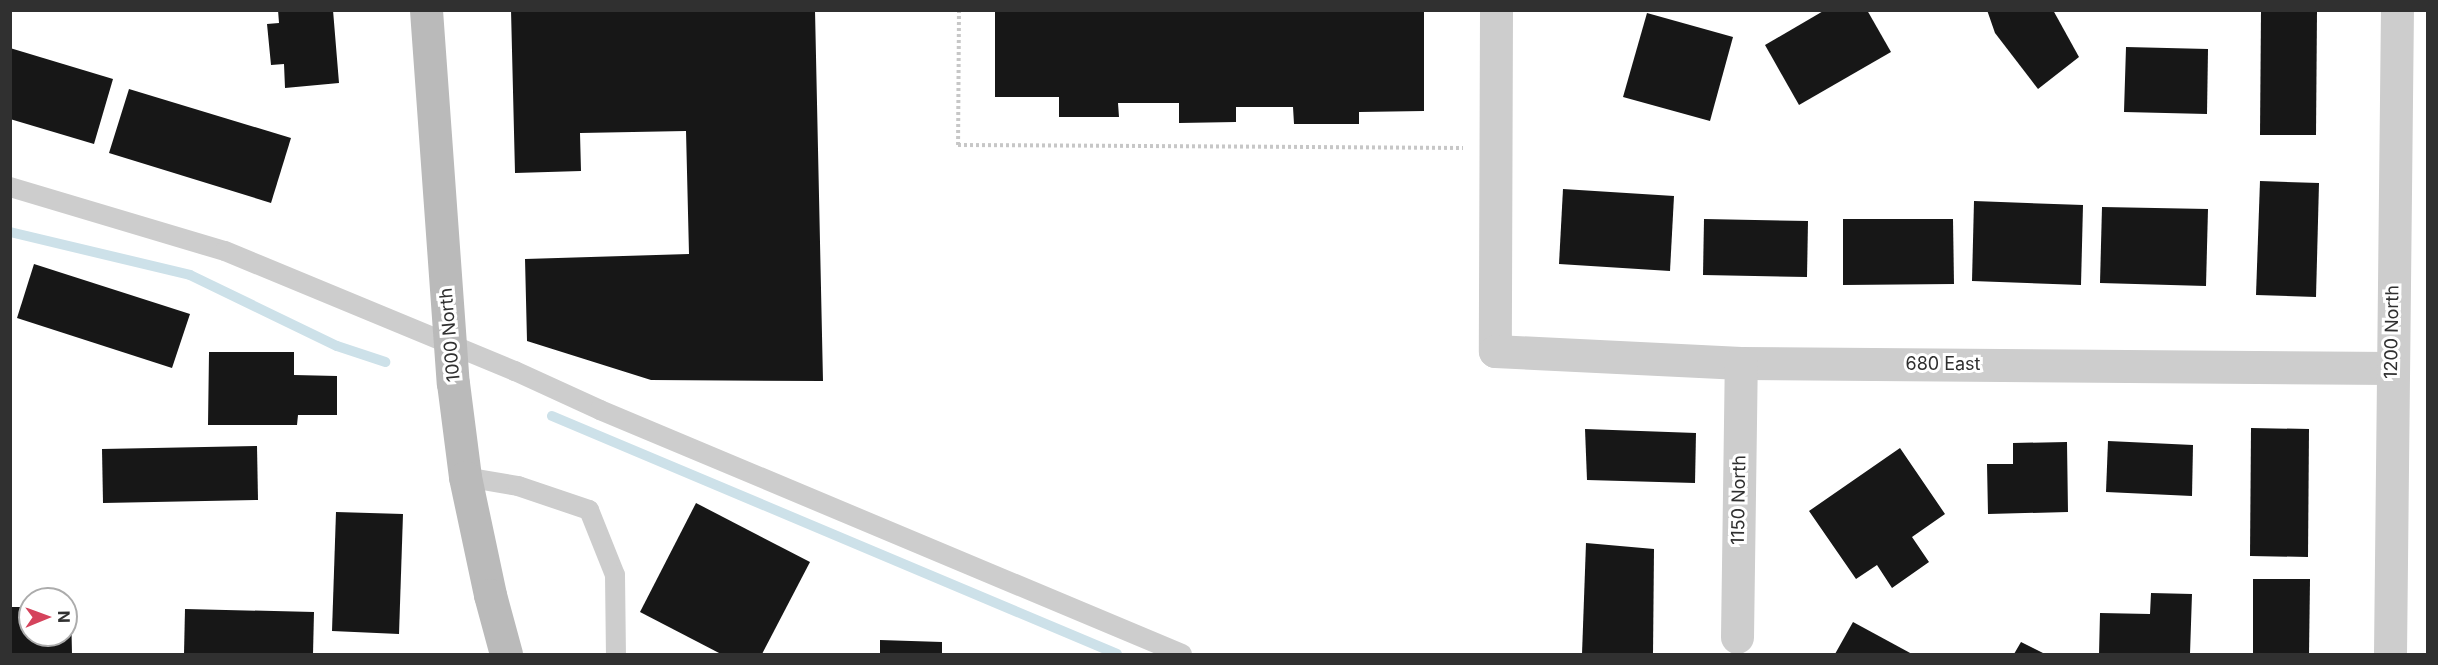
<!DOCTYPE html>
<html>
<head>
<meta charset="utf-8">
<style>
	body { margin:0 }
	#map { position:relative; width:2438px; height:665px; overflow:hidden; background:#fff; font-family:Inter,sans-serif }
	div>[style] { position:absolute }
	.stream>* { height:10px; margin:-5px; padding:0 5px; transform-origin:5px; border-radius:5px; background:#cde1e9 }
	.building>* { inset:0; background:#171717 }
	.path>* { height:4px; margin-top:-2px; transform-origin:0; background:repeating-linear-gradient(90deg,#c7c7c7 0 3px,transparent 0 6px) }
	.lane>* { height:20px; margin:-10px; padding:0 10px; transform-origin:10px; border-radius:10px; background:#cdcdcd }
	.street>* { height:33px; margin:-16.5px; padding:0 16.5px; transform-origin:16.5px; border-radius:16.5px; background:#cdcdcd }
	.secondary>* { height:33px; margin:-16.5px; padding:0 16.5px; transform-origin:16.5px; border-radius:16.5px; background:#bababa }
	span { translate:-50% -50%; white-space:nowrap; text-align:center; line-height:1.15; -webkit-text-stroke:6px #fff; paint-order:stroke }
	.street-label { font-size:18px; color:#303030 }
	.frame { position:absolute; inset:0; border:12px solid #303030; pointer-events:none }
	.north { position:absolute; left:18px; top:587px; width:60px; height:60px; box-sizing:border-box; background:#fff; border:2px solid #acacac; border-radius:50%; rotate:89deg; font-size:16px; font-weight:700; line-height:24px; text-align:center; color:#303030 }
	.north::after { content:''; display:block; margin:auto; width:21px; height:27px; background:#d5435c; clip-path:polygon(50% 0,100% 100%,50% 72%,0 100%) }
</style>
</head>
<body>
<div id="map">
	<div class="stream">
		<div style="left:10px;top:232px;width:185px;rotate:13.4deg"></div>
		<div style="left:190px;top:275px;width:163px;rotate:25.8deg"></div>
		<div style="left:337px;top:346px;width:51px;rotate:18.4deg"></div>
		<div style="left:552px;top:416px;width:613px;rotate:22.84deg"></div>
	</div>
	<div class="building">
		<div style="clip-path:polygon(278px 10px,333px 10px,339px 83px,285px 88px,284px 64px,271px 65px,267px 24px,279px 23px)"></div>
		<div style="clip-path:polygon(511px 10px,815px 10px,823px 381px,651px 380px,527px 341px,525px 259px,689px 254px,686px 131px,580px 133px,581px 171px,515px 173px)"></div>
		<div style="clip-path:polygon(995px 10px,1424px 10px,1424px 111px,1359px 112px,1359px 124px,1294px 124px,1293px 107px,1236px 107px,1236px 122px,1179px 123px,1179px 103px,1118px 103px,1119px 117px,1059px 117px,1059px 97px,995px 97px)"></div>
		<div style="clip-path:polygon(1825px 10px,1867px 10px,1891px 52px,1799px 105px,1765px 45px)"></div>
		<div style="clip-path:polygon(1987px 10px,2053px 10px,2079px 57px,2038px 89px,1995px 33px)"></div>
		<div style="clip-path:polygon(2261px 11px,2317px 11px,2316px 135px,2260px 135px)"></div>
		<div style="clip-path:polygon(1647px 13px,1733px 37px,1710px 121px,1623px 97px)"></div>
		<div style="clip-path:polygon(2126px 47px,2208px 49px,2207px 114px,2124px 112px)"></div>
		<div style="clip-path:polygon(10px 48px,113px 79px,94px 144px,10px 119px)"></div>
		<div style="clip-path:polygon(129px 89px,291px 138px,271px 203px,109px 153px)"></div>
		<div style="clip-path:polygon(2260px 181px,2319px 183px,2316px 297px,2256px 295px)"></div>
		<div style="clip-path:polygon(1563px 189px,1674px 196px,1670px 271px,1559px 264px)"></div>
		<div style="clip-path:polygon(1974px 201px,2083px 205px,2081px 285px,1972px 281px)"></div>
		<div style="clip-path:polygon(2102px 207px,2208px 209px,2206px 286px,2100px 283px)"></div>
		<div style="clip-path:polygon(1704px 219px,1808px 221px,1807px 277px,1703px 275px)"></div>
		<div style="clip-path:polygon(1843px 219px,1953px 219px,1954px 284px,1843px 285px)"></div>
		<div style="clip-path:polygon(34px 264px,190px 314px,172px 368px,17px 318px)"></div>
		<div style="clip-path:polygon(209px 352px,294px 352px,294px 375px,337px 376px,337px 415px,298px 415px,297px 425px,208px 425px)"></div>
		<div style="clip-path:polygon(2251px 428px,2309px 429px,2308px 557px,2250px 556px)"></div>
		<div style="clip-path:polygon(1585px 429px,1696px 433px,1695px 483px,1587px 480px)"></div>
		<div style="clip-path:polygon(2108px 441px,2193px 445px,2192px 496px,2106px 492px)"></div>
		<div style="clip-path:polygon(2067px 442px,2068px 512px,1988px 514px,1987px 464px,2013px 464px,2013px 443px)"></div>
		<div style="clip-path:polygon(257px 446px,258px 500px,103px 503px,102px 449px)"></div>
		<div style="clip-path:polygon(1900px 448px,1945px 514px,1912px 537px,1929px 562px,1892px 588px,1877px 565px,1856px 579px,1809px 511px)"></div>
		<div style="clip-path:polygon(696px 503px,810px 562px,762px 654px,721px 654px,640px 612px)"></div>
		<div style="clip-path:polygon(336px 512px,403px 514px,399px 634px,332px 631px)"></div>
		<div style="clip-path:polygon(1586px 543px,1654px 549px,1653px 654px,1582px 654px)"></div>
		<div style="clip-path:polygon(2253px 579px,2310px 579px,2309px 654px,2253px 654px)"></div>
		<div style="clip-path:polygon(2151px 593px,2192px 594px,2190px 654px,2099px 654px,2100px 613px,2150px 614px)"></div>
		<div style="clip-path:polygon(10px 607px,30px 607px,30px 635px,66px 635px,66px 607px,71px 607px,72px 654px,10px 654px)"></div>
		<div style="clip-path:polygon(185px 609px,314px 612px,313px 654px,184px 654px)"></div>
		<div style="clip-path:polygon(1853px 622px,1912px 654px,1835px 654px)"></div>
		<div style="clip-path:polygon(880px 640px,942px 642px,942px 654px,880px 654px)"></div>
		<div style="clip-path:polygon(2021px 642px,2045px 654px,2014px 654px)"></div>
	</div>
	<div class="path">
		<div style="left:959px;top:10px;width:135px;rotate:90.4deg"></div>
		<div style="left:958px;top:145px;width:505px;rotate:0.34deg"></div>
	</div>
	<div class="lane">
		<div style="left:10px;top:187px;width:224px;rotate:16.6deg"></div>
		<div style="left:225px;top:251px;width:314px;rotate:22.5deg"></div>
		<div style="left:515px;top:371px;width:94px;rotate:24.6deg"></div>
		<div style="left:600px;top:410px;width:631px;rotate:22.75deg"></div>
		<div style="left:465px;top:477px;width:54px;rotate:9.6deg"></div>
		<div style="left:518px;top:486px;width:75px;rotate:18.7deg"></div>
		<div style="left:589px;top:510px;width:70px;rotate:68.2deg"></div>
		<div style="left:615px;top:575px;width:79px;rotate:89.3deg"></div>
	</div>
	<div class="street">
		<div style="left:1496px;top:10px;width:341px;rotate:90.2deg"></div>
		<div style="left:1495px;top:351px;width:246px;rotate:2.8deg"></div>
		<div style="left:1741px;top:363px;width:650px;rotate:0.44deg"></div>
		<div style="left:1737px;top:637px;width:274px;rotate:-89.2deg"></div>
		<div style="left:2390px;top:654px;width:644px;rotate:-89.38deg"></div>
	</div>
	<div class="secondary">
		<div style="left:426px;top:10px;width:374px;rotate:85.9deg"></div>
		<div style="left:453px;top:383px;width:95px;rotate:82.7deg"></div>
		<div style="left:465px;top:477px;width:121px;rotate:78deg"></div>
		<div style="left:490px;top:595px;width:61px;rotate:74.8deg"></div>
	</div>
	<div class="street-label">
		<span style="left:2392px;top:332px;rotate:-89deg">1200 North</span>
		<span style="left:450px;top:335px;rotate:-95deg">1000 North</span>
		<span style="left:1943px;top:364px">680 East</span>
		<span style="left:1739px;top:500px;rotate:-89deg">1150 North</span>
	</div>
	<div class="frame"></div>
	<div class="north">N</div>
</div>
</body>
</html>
